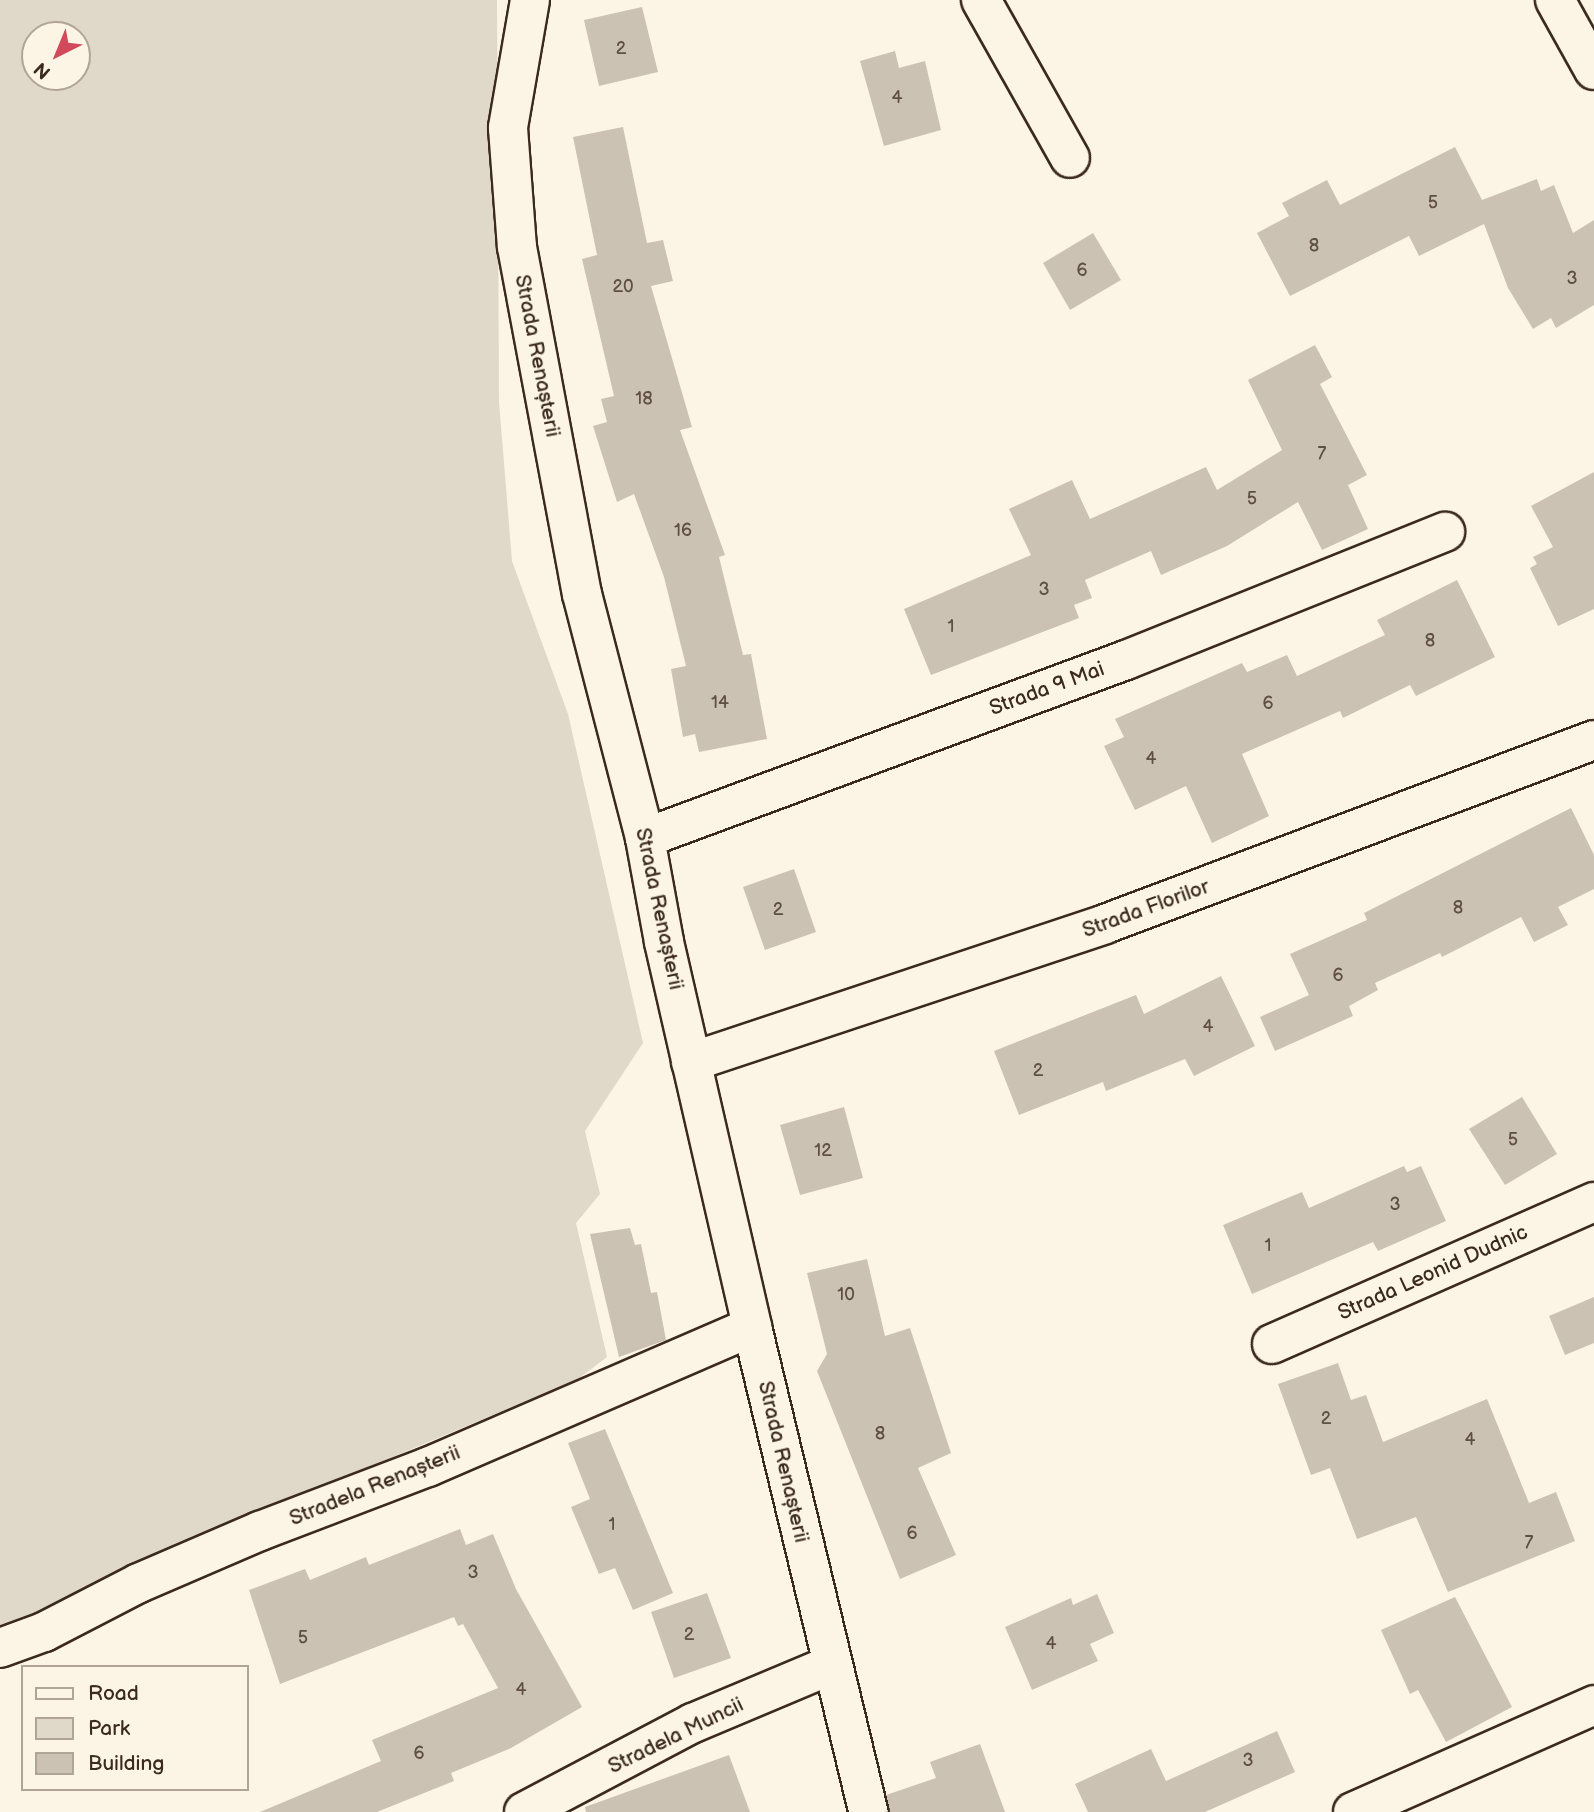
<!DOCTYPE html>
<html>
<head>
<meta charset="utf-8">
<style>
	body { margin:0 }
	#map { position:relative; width:1594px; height:1812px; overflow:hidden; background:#fcf5e5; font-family:"Balsamiq Sans",sans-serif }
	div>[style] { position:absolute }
	.green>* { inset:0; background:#e0d8c8 }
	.building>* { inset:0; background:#ccc2b3 }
	.roads { filter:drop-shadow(2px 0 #3b2a1e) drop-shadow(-2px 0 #3b2a1e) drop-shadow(0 2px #3b2a1e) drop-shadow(0 -2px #3b2a1e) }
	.street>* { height:38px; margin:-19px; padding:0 19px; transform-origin:19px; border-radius:19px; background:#fcf5e5 }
	.secondary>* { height:38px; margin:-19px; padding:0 19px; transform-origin:19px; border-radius:19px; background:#fcf5e5 }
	span { translate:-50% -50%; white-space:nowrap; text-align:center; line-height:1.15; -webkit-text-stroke:6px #fcf5e5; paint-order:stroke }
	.number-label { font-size:18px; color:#5f5043 }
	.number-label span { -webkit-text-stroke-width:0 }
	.street-label { font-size:21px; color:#3b2a1e }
	.legend { position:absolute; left:21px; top:1665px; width:228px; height:126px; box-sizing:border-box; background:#fcf5e5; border:2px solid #afa495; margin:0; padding:9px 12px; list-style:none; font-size:21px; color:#3b2a1e }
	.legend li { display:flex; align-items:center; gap:14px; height:35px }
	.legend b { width:35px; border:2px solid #afa495 }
	.north { position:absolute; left:21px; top:21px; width:70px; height:70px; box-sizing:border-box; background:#fcf5e5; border:2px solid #afa495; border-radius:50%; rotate:223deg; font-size:19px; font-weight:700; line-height:28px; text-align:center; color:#3b2a1e }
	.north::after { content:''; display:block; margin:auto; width:24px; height:32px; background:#d1495b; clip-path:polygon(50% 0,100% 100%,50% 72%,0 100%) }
</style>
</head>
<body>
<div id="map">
	<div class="green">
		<div style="clip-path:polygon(evenodd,0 0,497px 0,499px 402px,512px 561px,568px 714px,643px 1043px,585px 1131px,600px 1194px,576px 1223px,607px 1357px,578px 1379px,293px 1499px,61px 1606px,0 1628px,0 0,35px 35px,77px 35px,77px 77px,35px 77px,35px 35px)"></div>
	</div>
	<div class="building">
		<div style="clip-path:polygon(642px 7px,658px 72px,599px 86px,584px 20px)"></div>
		<div style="clip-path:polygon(895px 51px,899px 68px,925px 61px,941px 130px,884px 146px,860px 61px)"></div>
		<div style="clip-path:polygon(623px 127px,647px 243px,663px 240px,673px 281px,651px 286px,692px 427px,680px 430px,725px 555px,719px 557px,743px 655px,751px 654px,767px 739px,699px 752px,695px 734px,683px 737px,671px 669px,686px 666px,664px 577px,634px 494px,617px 502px,593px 426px,607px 422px,601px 399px,614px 396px,582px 259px,597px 255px,573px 137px)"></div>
		<div style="clip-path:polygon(1455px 147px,1482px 200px,1537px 179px,1541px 191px,1554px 185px,1573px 233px,1594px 220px,1594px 305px,1556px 328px,1551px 318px,1533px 329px,1508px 288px,1484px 224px,1419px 256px,1409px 236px,1290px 296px,1257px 233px,1289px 216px,1282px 203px,1327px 180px,1340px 205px)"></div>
		<div style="clip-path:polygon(1093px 233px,1121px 280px,1070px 310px,1043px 263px)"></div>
		<div style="clip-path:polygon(1315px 345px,1332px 377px,1320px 384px,1367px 475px,1348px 485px,1368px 529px,1322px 550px,1298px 502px,1227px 546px,1161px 575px,1151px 551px,1085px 580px,1092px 598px,1074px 605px,1079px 618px,931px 675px,904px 609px,1031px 555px,1009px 509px,1072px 480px,1090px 519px,1206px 467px,1217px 490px,1282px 450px,1248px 380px)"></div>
		<div style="clip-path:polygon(1594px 472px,1594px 609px,1558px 626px,1530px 568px,1537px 564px,1533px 557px,1553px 547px,1531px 506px)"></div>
		<div style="clip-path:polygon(1457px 580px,1495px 657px,1416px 696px,1410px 685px,1343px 718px,1340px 711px,1242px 754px,1269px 816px,1212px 843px,1186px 786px,1135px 810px,1104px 746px,1124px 737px,1115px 719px,1242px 663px,1247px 672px,1287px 655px,1297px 676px,1385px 635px,1377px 620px)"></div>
		<div style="clip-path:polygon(1571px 808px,1594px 855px,1594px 889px,1558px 907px,1568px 925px,1534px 942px,1521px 917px,1442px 957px,1440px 953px,1375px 983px,1378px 990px,1349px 1006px,1353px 1016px,1275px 1051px,1260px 1017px,1309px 995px,1290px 954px,1367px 920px,1364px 913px)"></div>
		<div style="clip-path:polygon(794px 869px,816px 932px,765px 950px,743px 887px)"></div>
		<div style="clip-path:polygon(1221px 976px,1255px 1046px,1194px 1076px,1185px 1059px,1106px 1091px,1103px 1082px,1019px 1115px,994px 1051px,1136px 995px,1144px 1014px)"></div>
		<div style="clip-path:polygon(1522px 1097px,1557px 1154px,1505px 1185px,1469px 1129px)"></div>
		<div style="clip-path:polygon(844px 1107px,863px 1178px,800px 1195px,780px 1125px)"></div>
		<div style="clip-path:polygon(1404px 1166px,1407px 1172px,1421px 1166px,1446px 1221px,1378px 1251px,1373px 1242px,1252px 1294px,1223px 1225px,1302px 1192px,1309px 1208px)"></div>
		<div style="clip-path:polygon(630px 1228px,635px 1245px,641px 1244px,651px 1293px,657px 1292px,666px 1340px,619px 1357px,590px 1234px)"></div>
		<div style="clip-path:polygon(867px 1259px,885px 1336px,910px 1328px,951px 1453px,918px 1468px,956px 1555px,900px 1579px,817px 1371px,827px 1354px,807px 1273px)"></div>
		<div style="clip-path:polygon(1594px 1297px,1594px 1343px,1565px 1355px,1549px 1316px)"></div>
		<div style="clip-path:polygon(1338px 1363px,1351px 1400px,1366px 1395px,1383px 1442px,1487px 1399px,1529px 1503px,1556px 1492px,1575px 1541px,1448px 1592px,1416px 1517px,1357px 1539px,1330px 1468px,1311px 1475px,1278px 1384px)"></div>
		<div style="clip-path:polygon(605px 1429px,673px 1593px,633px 1610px,615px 1568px,599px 1574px,571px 1507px,590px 1499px,568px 1443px)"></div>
		<div style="clip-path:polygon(460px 1529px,466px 1545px,493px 1534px,516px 1589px,582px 1707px,511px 1748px,451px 1773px,454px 1781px,377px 1812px,260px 1812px,381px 1761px,372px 1740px,498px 1688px,463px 1624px,458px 1626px,454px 1617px,280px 1684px,249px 1590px,305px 1569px,310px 1580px,366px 1557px,369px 1565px)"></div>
		<div style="clip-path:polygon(707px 1593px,731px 1658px,674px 1678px,651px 1612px)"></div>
		<div style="clip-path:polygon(1097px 1594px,1114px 1633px,1090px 1644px,1098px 1661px,1032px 1690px,1005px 1627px,1071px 1598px,1073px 1605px)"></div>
		<div style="clip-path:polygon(1455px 1597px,1512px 1707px,1446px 1742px,1418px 1690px,1410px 1694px,1381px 1630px)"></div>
		<div style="clip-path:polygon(1277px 1731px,1295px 1772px,1205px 1812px,1088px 1812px,1075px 1784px,1151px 1749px,1166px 1781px)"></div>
		<div style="clip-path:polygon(980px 1744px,1005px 1812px,889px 1812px,886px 1795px,936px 1778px,930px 1762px)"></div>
		<div style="clip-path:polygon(729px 1755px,750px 1812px,586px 1812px,585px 1807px)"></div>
	</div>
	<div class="roads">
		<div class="street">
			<div style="left:981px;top:0;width:181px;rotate:60.6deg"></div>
			<div style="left:1555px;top:0;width:80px;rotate:60.9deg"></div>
			<div style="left:645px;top:838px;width:513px;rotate:-20.31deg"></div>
			<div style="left:1126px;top:660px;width:344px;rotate:-21.9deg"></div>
			<div style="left:691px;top:1062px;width:436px;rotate:-18.4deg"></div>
			<div style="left:1105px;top:924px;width:522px;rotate:-20.62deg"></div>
			<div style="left:1272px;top:1344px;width:352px;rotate:-23.8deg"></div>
			<div style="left:0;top:1648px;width:47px;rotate:-20deg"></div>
			<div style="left:44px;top:1632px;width:107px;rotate:-27.3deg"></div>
			<div style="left:139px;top:1583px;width:132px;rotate:-23.3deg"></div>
			<div style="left:260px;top:1531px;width:180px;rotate:-20.9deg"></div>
			<div style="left:428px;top:1467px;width:353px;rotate:-23.4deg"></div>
			<div style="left:524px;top:1812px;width:191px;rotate:-27.8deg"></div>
			<div style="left:693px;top:1723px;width:150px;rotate:-22.8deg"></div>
			<div style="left:1353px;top:1812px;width:264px;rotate:-23.9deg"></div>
		</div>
		<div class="secondary">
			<div style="left:530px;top:0;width:130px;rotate:99.8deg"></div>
			<div style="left:508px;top:128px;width:119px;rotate:85.7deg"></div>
			<div style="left:517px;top:247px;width:353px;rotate:79.4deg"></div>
			<div style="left:582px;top:594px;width:252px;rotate:75.5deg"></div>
			<div style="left:645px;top:838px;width:106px;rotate:79.6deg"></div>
			<div style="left:664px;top:942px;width:395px;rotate:77.1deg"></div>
			<div style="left:752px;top:1327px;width:499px;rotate:76.5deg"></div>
		</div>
	</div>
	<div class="number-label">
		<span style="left:621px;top:49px">2</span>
		<span style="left:897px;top:98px">4</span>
		<span style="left:1433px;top:203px">5</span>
		<span style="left:1314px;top:246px">8</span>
		<span style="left:1082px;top:271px">6</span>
		<span style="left:1572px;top:279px">3</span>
		<span style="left:623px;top:287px">20</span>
		<span style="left:644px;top:399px">18</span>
		<span style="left:1322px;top:454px">7</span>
		<span style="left:1252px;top:499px">5</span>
		<span style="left:683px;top:531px">16</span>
		<span style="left:1044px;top:590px">3</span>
		<span style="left:951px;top:627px">1</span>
		<span style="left:1430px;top:641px">8</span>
		<span style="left:720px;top:703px">14</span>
		<span style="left:1268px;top:704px">6</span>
		<span style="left:1151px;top:759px">4</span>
		<span style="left:1458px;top:908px">8</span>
		<span style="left:778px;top:910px">2</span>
		<span style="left:1338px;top:976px">6</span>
		<span style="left:1208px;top:1027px">4</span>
		<span style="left:1038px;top:1071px">2</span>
		<span style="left:1513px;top:1140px">5</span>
		<span style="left:823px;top:1151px">12</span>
		<span style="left:1395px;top:1205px">3</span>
		<span style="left:1268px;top:1246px">1</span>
		<span style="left:846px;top:1295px">10</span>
		<span style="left:1326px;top:1419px">2</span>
		<span style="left:880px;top:1434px">8</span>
		<span style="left:1470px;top:1440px">4</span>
		<span style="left:612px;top:1525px">1</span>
		<span style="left:912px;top:1534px">6</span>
		<span style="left:1529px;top:1543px">7</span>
		<span style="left:473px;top:1573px">3</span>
		<span style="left:689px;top:1635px">2</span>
		<span style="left:303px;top:1638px">5</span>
		<span style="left:1051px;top:1644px">4</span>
		<span style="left:521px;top:1690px">4</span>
		<span style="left:419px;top:1754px">6</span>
		<span style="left:1248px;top:1761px">3</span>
	</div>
	<div class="street-label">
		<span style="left:537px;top:356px;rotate:79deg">Strada Renașterii</span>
		<span style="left:1047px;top:689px;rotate:-20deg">Strada 9 Mai</span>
		<span style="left:659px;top:909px;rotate:78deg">Strada Renașterii</span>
		<span style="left:1146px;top:909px;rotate:-20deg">Strada Florilor</span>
		<span style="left:1433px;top:1273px;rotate:-24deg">Strada Leonid Dudnic</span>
		<span style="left:783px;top:1462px;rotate:77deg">Strada Renașterii</span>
		<span style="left:375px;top:1486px;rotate:-22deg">Stradela Renașterii</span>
		<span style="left:676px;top:1736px;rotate:-26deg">Stradela Muncii</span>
	</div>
	<ul class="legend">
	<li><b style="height:9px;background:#fcf5e5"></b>Road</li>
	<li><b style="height:19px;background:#e0d8c8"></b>Park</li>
	<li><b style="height:19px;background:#ccc2b3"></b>Building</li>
	</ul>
	<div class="north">N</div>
</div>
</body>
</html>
